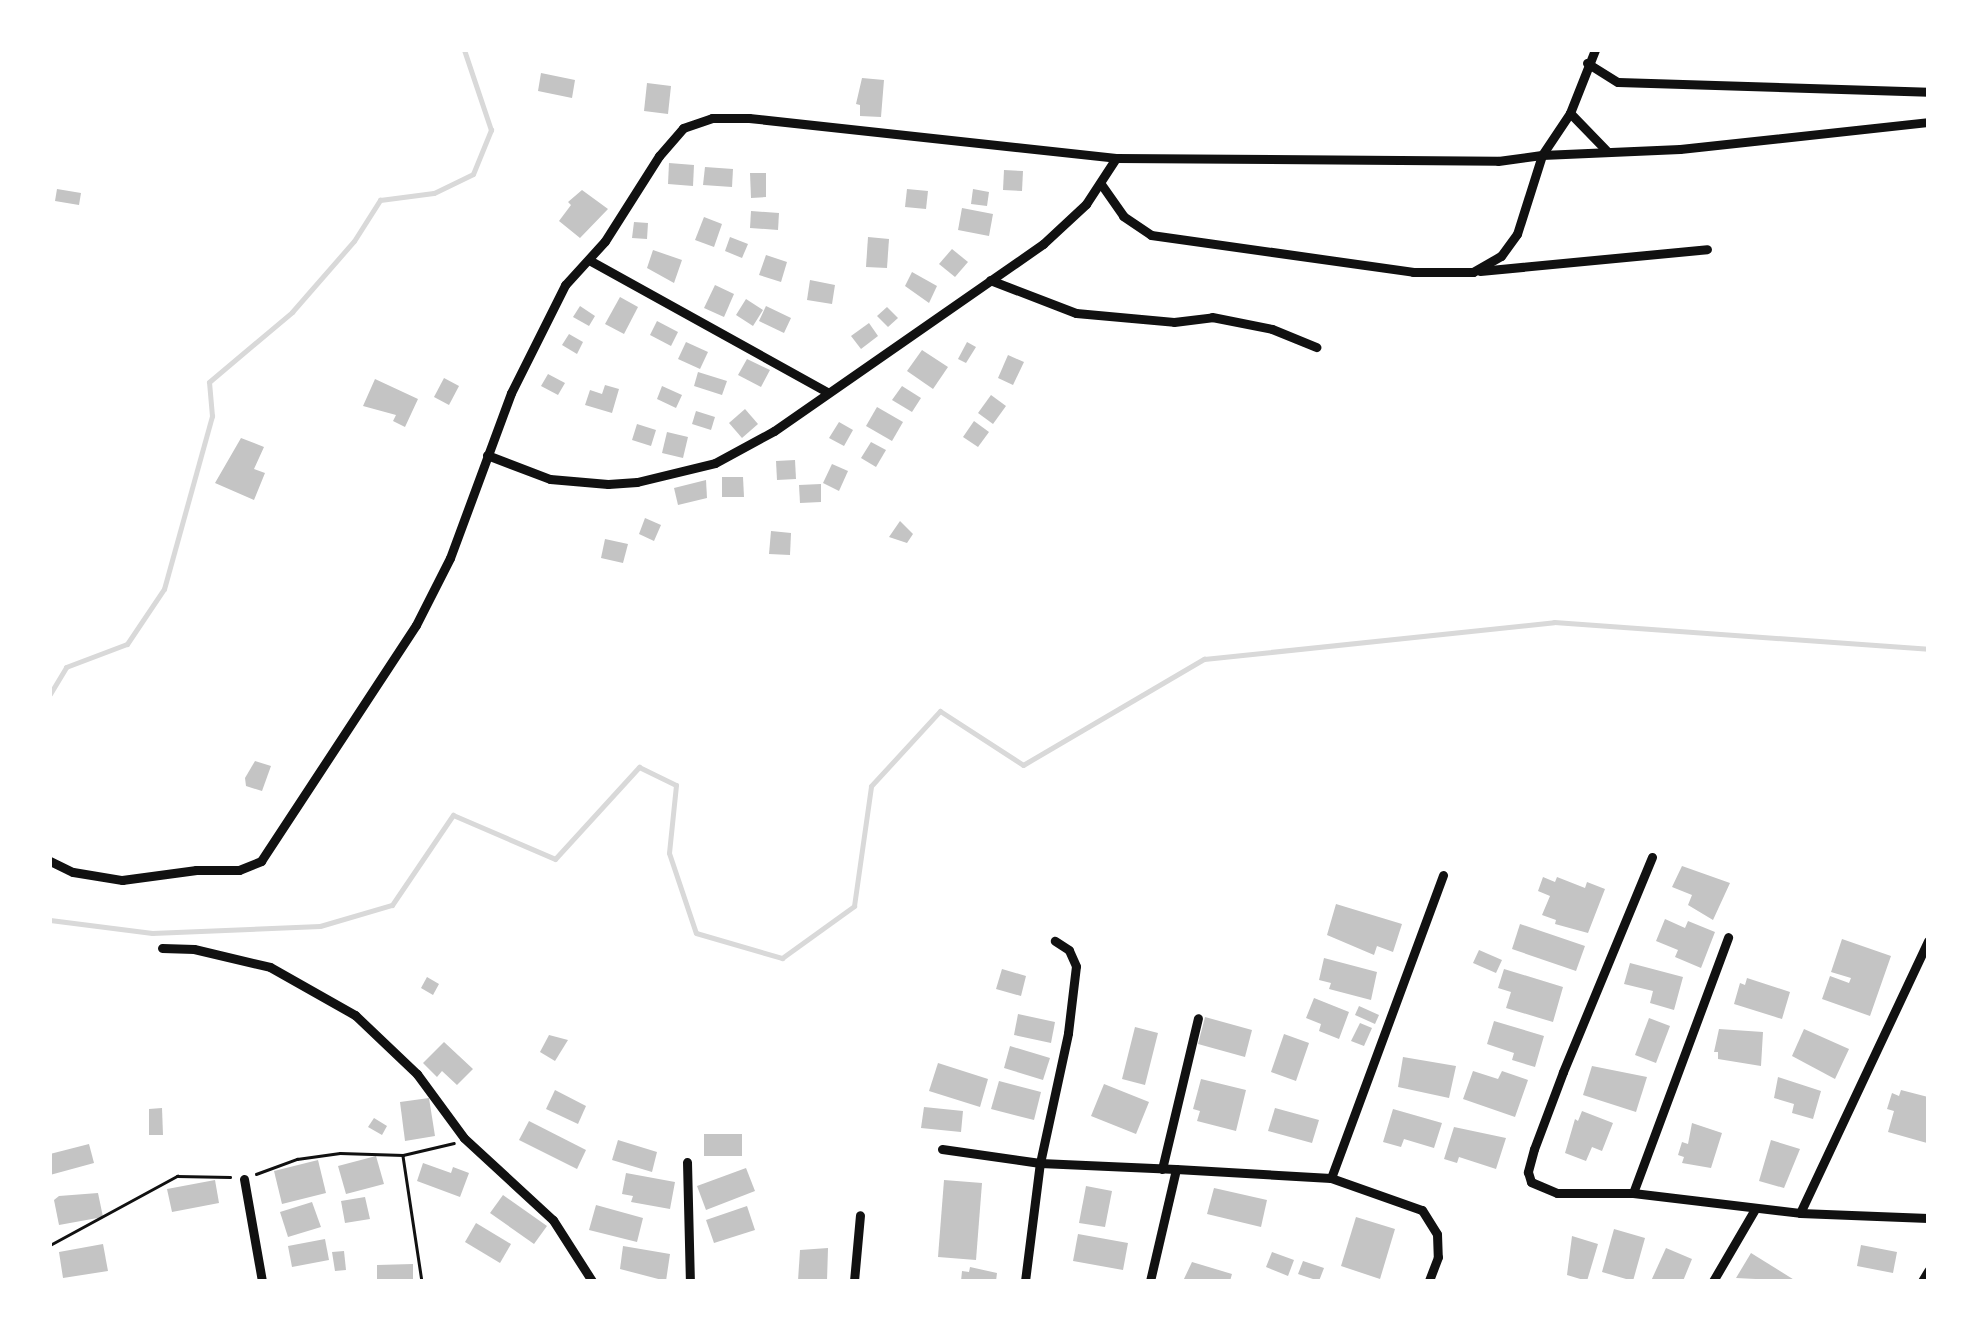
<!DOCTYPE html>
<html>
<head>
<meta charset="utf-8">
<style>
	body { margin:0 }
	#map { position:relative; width:1978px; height:1331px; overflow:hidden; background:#fff; font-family:Karla,sans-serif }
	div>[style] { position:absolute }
	.stream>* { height:5px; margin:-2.5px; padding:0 2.5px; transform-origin:2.5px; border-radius:2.5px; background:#d9d9d9 }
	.building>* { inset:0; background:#c4c4c4 }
	.path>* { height:2.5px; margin:-1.25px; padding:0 1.25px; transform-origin:1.25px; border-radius:1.25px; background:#111 }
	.minor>* { height:9px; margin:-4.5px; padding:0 4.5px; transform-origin:4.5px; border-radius:4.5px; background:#111 }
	span { translate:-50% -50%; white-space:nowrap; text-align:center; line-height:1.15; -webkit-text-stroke:10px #fff; paint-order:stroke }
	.frame { position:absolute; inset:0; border:52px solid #fff; pointer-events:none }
</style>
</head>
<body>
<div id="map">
	<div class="stream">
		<div style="left:50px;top:694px;width:31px;rotate:-59deg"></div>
		<div style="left:66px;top:667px;width:65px;rotate:-20.7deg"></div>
		<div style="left:127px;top:644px;width:66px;rotate:-56.1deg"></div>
		<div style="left:164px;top:589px;width:180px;rotate:-74.5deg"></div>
		<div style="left:212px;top:416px;width:34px;rotate:-95deg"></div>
		<div style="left:209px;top:382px;width:109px;rotate:-40.1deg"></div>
		<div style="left:292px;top:312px;width:94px;rotate:-48.9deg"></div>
		<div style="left:354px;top:241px;width:49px;rotate:-57.6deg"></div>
		<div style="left:380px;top:200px;width:54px;rotate:-7.4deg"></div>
		<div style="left:434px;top:193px;width:43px;rotate:-26deg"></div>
		<div style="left:473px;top:174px;width:48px;rotate:-67.8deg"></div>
		<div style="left:491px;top:130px;width:84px;rotate:-108.6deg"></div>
		<div style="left:50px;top:920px;width:103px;rotate:7.3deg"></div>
		<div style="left:152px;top:933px;width:168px;rotate:-2.4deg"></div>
		<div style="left:320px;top:926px;width:75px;rotate:-16.3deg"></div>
		<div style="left:392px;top:905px;width:109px;rotate:-55.9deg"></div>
		<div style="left:453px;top:815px;width:111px;rotate:23.3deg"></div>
		<div style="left:555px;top:859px;width:125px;rotate:-47.6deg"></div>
		<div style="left:639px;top:767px;width:41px;rotate:25.9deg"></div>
		<div style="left:676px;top:785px;width:68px;rotate:95.9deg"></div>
		<div style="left:669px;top:853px;width:84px;rotate:71.4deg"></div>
		<div style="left:696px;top:933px;width:90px;rotate:16.2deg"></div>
		<div style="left:782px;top:958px;width:89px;rotate:-35.8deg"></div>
		<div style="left:854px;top:906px;width:121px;rotate:-81.9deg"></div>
		<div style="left:871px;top:786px;width:102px;rotate:-47.4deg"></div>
		<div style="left:940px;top:711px;width:99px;rotate:33deg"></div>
		<div style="left:1023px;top:765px;width:210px;rotate:-30.4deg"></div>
		<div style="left:1204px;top:659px;width:352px;rotate:-6deg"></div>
		<div style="left:1554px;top:622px;width:375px;rotate:4.1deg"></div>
	</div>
	<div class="building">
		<div style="clip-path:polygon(541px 73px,575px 80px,572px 98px,538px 91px)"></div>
		<div style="clip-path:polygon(862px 78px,884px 80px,881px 117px,860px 116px,860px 105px,856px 104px)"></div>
		<div style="clip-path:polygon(647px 83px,671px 86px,668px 114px,644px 111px)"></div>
		<div style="clip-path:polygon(669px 163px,694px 165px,693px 186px,668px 184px)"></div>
		<div style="clip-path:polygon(705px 167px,733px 169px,732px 187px,703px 185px)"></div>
		<div style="clip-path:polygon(1004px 170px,1023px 171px,1022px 191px,1003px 190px)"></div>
		<div style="clip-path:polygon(750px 173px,766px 173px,766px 197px,751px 198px)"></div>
		<div style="clip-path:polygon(57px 189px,81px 193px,79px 205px,55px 201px)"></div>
		<div style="clip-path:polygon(907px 189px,928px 191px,926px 209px,905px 207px)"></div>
		<div style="clip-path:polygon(973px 189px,989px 192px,987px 206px,971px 204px)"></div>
		<div style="clip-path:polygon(582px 190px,608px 209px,580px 238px,559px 221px,571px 205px,568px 202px)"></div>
		<div style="clip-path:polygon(962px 208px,993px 214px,989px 236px,958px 230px)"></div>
		<div style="clip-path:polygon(751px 211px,779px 213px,778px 230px,750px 228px)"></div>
		<div style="clip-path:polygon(704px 217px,722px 224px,714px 247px,695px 240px)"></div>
		<div style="clip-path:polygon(634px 222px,648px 223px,647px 239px,632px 238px)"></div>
		<div style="clip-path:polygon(730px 237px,748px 244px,742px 258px,725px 251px)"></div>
		<div style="clip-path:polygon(868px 237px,889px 239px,887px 268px,866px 267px)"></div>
		<div style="clip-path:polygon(952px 249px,968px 262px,955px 277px,939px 264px)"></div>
		<div style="clip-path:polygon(653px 250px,682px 260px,674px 283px,647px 268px)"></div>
		<div style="clip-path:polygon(766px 255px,787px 262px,781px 282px,759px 275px)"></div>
		<div style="clip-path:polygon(912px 272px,937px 286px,929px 303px,905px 286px)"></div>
		<div style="clip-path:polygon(810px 280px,835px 285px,832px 304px,807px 300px)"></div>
		<div style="clip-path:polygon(715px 285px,734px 294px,724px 317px,704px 308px)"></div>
		<div style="clip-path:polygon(620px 297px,638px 307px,624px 334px,605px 324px)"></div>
		<div style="clip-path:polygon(746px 299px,763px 310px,753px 326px,736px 315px)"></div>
		<div style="clip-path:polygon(580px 306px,595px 316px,589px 326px,573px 317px)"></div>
		<div style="clip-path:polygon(766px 306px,791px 318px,784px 333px,759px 321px)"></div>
		<div style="clip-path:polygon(887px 307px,898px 318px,888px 327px,877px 316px)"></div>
		<div style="clip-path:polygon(657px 321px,678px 332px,671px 346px,650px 335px)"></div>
		<div style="clip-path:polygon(869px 323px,878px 336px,861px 349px,851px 336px)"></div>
		<div style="clip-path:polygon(569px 334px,583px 342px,577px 354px,562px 345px)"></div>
		<div style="clip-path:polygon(686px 342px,708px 352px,700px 369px,678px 359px)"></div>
		<div style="clip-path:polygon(967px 342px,976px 347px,966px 363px,958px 359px)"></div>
		<div style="clip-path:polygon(922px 350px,948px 367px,933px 389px,907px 371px)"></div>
		<div style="clip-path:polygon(1008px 355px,1024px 362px,1013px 385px,998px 378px)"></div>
		<div style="clip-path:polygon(747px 359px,770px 370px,761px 387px,738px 375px)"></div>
		<div style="clip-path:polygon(698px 372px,727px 381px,722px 395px,694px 386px)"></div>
		<div style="clip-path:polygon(548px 374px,565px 383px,558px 395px,541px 386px)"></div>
		<div style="clip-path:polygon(444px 378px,459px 386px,449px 405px,434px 397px)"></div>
		<div style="clip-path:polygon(375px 379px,418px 399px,405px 427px,393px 421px,396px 415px,363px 406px)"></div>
		<div style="clip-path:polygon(605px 385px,619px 389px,612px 413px,585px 405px,590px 390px,602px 394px)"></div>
		<div style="clip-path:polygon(662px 386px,682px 395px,676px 408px,657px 399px)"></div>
		<div style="clip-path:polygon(902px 386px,921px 398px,912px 412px,892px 400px)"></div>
		<div style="clip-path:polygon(991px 395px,1006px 406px,993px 424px,978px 413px)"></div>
		<div style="clip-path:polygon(877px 407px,903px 422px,892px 441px,866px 426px)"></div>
		<div style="clip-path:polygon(745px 409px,758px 424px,742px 438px,729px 423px)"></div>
		<div style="clip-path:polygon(696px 411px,715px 417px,711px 430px,692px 424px)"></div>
		<div style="clip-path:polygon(974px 421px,989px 432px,978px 447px,963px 437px)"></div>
		<div style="clip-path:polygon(839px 422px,853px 430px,844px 446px,829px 438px)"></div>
		<div style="clip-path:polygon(637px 424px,656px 430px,651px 446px,632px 440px)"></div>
		<div style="clip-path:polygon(667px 432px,688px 437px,683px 458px,662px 453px)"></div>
		<div style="clip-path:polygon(241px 438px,264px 447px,254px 469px,265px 473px,254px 500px,215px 483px)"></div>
		<div style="clip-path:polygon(871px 442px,886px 450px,876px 467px,861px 458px)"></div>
		<div style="clip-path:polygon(795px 460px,796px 479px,777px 480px,776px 461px)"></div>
		<div style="clip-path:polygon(832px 464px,848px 471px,839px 491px,823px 483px)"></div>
		<div style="clip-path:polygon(722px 477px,743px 477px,744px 497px,722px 497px)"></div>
		<div style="clip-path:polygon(706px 480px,707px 498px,678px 505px,674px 488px)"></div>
		<div style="clip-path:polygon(821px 484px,821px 502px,800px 503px,799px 485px)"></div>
		<div style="clip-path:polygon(645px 518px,661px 525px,654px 541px,639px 534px)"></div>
		<div style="clip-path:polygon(900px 521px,913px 534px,907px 543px,889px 537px)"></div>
		<div style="clip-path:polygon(771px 531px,791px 533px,790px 555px,769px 554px)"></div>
		<div style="clip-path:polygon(605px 539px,628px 544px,623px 563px,601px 558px)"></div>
		<div style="clip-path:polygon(255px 761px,271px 766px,262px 791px,246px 786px,245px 778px)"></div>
		<div style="clip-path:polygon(1682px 866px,1730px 883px,1713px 920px,1688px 905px,1692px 895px,1672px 887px)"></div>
		<div style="clip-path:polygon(1543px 877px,1555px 882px,1557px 877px,1585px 888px,1587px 882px,1605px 889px,1588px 933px,1555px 924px,1556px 920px,1542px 915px,1550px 896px,1538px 891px)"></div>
		<div style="clip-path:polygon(1336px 904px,1402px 924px,1393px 952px,1377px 946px,1374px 955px,1327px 935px)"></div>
		<div style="clip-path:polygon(1665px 919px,1685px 928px,1688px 921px,1715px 932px,1701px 968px,1675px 957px,1678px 950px,1656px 941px)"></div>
		<div style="clip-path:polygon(1520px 924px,1585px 946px,1576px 971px,1512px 949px)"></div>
		<div style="clip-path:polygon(1842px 939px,1891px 956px,1870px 1016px,1822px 999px,1830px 976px,1849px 983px,1851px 978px,1831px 972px)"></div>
		<div style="clip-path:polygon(1479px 950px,1502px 960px,1496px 973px,1473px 963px)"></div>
		<div style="clip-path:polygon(1324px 958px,1377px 972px,1371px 1000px,1329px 989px,1331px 983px,1319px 980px)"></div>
		<div style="clip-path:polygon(1630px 963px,1683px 977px,1674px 1010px,1650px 1003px,1653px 991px,1624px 984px)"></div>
		<div style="clip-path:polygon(1002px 969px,1026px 976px,1021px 996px,996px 989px)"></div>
		<div style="clip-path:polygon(1504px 969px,1563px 987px,1553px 1022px,1506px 1008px,1511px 992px,1498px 988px)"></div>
		<div style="clip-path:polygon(427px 977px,439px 984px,433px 995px,421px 988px)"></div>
		<div style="clip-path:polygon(1747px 978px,1790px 992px,1782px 1019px,1734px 1004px,1740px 983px,1745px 985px)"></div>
		<div style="clip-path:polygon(1314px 998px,1349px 1012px,1339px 1039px,1319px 1031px,1321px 1024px,1306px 1018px)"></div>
		<div style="clip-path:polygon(1359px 1006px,1379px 1015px,1375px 1024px,1355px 1015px)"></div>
		<div style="clip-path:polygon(1018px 1014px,1055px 1022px,1051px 1043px,1014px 1035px)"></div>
		<div style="clip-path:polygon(1205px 1017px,1252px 1030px,1245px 1057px,1198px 1044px)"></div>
		<div style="clip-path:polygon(1649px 1018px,1670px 1026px,1656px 1063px,1635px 1055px)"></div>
		<div style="clip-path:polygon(1494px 1021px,1544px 1036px,1535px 1067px,1512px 1060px,1514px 1053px,1487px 1044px)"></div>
		<div style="clip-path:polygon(1360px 1023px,1372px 1028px,1364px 1046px,1351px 1041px)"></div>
		<div style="clip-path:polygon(1135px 1027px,1158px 1033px,1145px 1085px,1122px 1079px)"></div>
		<div style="clip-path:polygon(1719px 1029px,1763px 1032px,1761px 1066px,1718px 1059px,1718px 1052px,1714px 1052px)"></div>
		<div style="clip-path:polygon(1804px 1029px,1849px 1049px,1835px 1079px,1792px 1056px)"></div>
		<div style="clip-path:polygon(1284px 1034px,1309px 1043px,1296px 1081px,1271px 1072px)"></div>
		<div style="clip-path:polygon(549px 1035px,568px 1040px,555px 1061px,540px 1052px)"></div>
		<div style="clip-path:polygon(444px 1042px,473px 1069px,457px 1085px,442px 1071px,437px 1077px,423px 1063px)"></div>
		<div style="clip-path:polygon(1010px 1046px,1050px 1058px,1043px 1080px,1004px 1068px)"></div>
		<div style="clip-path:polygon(1403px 1057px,1456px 1066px,1449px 1098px,1398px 1087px)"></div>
		<div style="clip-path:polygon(938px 1063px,988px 1079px,980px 1107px,929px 1091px)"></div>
		<div style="clip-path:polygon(1592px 1066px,1647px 1077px,1636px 1112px,1583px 1095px)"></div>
		<div style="clip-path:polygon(1473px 1071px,1498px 1079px,1502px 1071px,1528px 1080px,1515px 1117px,1463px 1099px)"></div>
		<div style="clip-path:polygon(1778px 1077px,1821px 1091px,1813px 1119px,1792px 1113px,1794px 1104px,1774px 1098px)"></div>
		<div style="clip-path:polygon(1201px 1079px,1246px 1090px,1236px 1131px,1197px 1121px,1200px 1111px,1193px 1109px)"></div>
		<div style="clip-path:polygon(999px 1081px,1041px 1092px,1034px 1120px,991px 1109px)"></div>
		<div style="clip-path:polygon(1104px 1084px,1149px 1102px,1136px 1134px,1091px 1116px)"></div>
		<div style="clip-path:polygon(555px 1090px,586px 1106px,578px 1124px,546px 1109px)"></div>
		<div style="clip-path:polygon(1901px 1090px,1928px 1097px,1927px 1143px,1888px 1132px,1894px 1111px,1887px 1109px,1892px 1093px,1899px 1096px)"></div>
		<div style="clip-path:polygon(429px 1098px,435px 1136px,405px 1141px,400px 1102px)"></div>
		<div style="clip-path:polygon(924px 1107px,963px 1111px,961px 1132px,921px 1128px)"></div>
		<div style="clip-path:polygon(162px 1108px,163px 1135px,149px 1135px,149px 1109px)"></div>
		<div style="clip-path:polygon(1275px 1108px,1319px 1120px,1312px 1143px,1268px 1131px)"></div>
		<div style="clip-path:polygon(1393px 1109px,1442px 1123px,1434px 1148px,1404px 1139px,1401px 1147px,1383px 1142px)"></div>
		<div style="clip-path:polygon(1582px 1111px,1613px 1123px,1602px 1151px,1592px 1147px,1586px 1161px,1565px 1153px,1575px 1119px,1578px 1121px)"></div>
		<div style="clip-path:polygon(374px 1118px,387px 1126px,382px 1135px,368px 1127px)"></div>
		<div style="clip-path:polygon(529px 1121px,586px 1150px,577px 1169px,519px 1140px)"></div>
		<div style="clip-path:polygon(1692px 1123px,1722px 1133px,1711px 1168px,1682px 1163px,1684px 1157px,1678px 1155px,1682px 1142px,1688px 1144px)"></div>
		<div style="clip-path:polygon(1454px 1127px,1506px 1138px,1496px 1169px,1459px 1157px,1457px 1163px,1444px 1159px)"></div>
		<div style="clip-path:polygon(704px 1134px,742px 1134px,742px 1156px,704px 1156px)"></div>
		<div style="clip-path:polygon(618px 1140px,657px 1152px,652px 1172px,612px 1160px)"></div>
		<div style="clip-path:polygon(1771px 1140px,1800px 1149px,1784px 1188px,1759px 1181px)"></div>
		<div style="clip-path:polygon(89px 1144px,94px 1163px,50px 1175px,50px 1154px)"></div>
		<div style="clip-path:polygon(376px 1156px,384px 1184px,346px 1194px,338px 1166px)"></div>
		<div style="clip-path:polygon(318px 1160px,326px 1193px,282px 1204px,274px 1171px)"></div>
		<div style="clip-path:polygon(423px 1163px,451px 1173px,453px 1167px,469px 1173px,460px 1197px,417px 1181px)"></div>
		<div style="clip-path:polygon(746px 1168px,755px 1191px,706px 1210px,697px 1186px)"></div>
		<div style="clip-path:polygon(626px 1173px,675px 1182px,670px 1209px,631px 1202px,633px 1196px,622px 1194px)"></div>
		<div style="clip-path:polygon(215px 1180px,219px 1203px,172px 1212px,167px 1189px)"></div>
		<div style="clip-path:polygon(944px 1180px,982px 1183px,976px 1260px,938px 1257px)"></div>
		<div style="clip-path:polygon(1086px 1186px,1112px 1191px,1105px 1227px,1079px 1223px)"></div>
		<div style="clip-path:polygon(1214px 1188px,1267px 1200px,1261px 1227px,1207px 1214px)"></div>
		<div style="clip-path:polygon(98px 1193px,103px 1217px,59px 1225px,54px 1200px,59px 1196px)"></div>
		<div style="clip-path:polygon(503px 1195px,547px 1226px,534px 1244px,490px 1213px)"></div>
		<div style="clip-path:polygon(365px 1197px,370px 1219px,345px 1223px,341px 1201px)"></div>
		<div style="clip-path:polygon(312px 1202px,321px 1227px,288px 1237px,280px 1212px)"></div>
		<div style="clip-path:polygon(596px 1205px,643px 1218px,637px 1242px,589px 1230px)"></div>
		<div style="clip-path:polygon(747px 1206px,755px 1230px,714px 1243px,706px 1220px)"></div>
		<div style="clip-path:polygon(1356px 1217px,1395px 1229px,1380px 1279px,1341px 1266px)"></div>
		<div style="clip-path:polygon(476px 1223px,511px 1244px,500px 1263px,465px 1242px)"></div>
		<div style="clip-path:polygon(1614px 1229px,1645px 1238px,1633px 1281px,1602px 1272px)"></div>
		<div style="clip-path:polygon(1078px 1234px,1128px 1243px,1123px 1270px,1073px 1261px)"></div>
		<div style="clip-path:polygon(1572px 1236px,1598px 1244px,1587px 1281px,1567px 1275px)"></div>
		<div style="clip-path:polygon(325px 1239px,329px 1260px,292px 1267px,288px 1246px)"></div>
		<div style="clip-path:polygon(103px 1244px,108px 1271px,63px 1278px,59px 1252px)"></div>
		<div style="clip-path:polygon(1861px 1245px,1897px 1252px,1893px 1273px,1857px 1266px)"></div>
		<div style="clip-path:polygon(623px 1246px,670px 1254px,666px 1281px,620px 1269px)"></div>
		<div style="clip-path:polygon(828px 1248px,827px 1281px,798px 1281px,800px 1250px)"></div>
		<div style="clip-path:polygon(1666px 1248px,1692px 1259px,1683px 1281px,1651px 1281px)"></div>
		<div style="clip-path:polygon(344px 1251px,346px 1270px,335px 1271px,332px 1252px)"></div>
		<div style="clip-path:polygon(1272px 1252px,1294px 1260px,1288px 1276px,1266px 1267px)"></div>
		<div style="clip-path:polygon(1751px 1253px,1796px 1281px,1736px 1278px)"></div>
		<div style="clip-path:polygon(1303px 1261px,1324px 1268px,1319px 1281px,1298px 1274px)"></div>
		<div style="clip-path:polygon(1192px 1262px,1232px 1274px,1230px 1281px,1183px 1281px)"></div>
		<div style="clip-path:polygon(413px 1264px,413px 1281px,377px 1281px,377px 1265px)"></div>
		<div style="clip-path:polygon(970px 1267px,997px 1273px,996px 1281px,961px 1281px,962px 1271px,969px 1272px)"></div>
	</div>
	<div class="path">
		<div style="left:403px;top:1156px;width:126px;rotate:81.4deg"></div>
		<div style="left:256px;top:1174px;width:44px;rotate:-20.1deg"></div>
		<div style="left:297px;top:1159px;width:43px;rotate:-7.9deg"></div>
		<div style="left:340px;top:1153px;width:63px;rotate:1.8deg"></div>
		<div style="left:403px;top:1155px;width:52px;rotate:-13.2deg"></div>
		<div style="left:50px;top:1245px;width:145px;rotate:-28.5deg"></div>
		<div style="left:177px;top:1176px;width:53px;rotate:1.1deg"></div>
	</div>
	<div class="minor">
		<div style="left:1587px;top:63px;width:36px;rotate:32deg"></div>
		<div style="left:1618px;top:82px;width:310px;rotate:1.8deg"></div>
		<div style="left:1570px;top:113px;width:52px;rotate:45.8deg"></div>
		<div style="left:1101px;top:184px;width:39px;rotate:55deg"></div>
		<div style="left:1123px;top:216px;width:34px;rotate:34deg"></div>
		<div style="left:1151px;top:235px;width:265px;rotate:8deg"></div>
		<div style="left:1413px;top:272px;width:60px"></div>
		<div style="left:1473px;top:272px;width:32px;rotate:-30deg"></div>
		<div style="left:1501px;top:256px;width:27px;rotate:-54deg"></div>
		<div style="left:1517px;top:234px;width:83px;rotate:-72.4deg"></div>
		<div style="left:1542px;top:155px;width:138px;rotate:-2.5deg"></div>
		<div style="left:1680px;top:149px;width:249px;rotate:-6.2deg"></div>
		<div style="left:589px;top:260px;width:272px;rotate:29deg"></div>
		<div style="left:1480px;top:271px;width:228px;rotate:-5.5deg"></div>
		<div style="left:990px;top:280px;width:92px;rotate:21deg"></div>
		<div style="left:1076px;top:313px;width:98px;rotate:5.2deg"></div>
		<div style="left:1174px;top:322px;width:38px;rotate:-7deg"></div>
		<div style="left:1212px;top:317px;width:61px;rotate:11.3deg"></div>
		<div style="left:1272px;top:329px;width:48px;rotate:22.2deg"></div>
		<div style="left:487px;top:455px;width:67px;rotate:20.9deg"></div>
		<div style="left:550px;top:479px;width:58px;rotate:4.9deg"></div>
		<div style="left:608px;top:484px;width:29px;rotate:-4deg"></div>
		<div style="left:637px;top:482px;width:80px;rotate:-13.7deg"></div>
		<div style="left:715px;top:463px;width:67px;rotate:-28.5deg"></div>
		<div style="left:774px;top:431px;width:328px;rotate:-34.8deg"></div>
		<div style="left:1043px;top:244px;width:59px;rotate:-42.9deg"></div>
		<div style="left:1086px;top:204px;width:55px;rotate:-56.9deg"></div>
		<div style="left:1652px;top:857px;width:233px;rotate:112.5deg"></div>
		<div style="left:1563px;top:1072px;width:82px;rotate:110.6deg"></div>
		<div style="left:1534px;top:1149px;width:24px;rotate:105deg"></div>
		<div style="left:1528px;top:1172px;width:10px;rotate:73deg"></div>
		<div style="left:1531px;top:1182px;width:28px;rotate:23deg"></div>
		<div style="left:1557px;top:1193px;width:76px"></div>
		<div style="left:1633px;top:1193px;width:168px;rotate:6.8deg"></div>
		<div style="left:1800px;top:1213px;width:128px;rotate:2.2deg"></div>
		<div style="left:50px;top:861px;width:25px;rotate:26deg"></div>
		<div style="left:73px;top:872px;width:50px;rotate:9.3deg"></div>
		<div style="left:122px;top:880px;width:75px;rotate:-7.7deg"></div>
		<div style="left:196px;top:870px;width:43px"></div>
		<div style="left:239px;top:870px;width:24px;rotate:-22deg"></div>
		<div style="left:261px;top:861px;width:282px;rotate:-56.7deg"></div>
		<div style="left:416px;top:625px;width:75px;rotate:-63.1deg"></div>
		<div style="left:450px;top:558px;width:176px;rotate:-69.7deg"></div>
		<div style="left:511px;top:393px;width:121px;rotate:-63.4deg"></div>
		<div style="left:565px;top:285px;width:59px;rotate:-47.7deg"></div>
		<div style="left:605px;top:241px;width:101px;rotate:-57.6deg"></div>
		<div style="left:659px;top:156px;width:37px;rotate:-49deg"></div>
		<div style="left:683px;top:128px;width:31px;rotate:-19deg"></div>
		<div style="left:712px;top:118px;width:37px"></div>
		<div style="left:749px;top:118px;width:369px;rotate:6.2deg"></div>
		<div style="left:1116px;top:158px;width:382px;rotate:0.4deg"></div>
		<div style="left:1498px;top:161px;width:44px;rotate:-7.8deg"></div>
		<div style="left:1542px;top:155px;width:50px;rotate:-56.3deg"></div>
		<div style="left:1570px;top:113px;width:68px;rotate:-68.4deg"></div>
		<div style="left:162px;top:948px;width:32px;rotate:2deg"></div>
		<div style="left:194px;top:949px;width:78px;rotate:13.3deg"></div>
		<div style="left:270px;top:967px;width:98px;rotate:29.5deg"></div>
		<div style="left:355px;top:1015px;width:86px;rotate:43.6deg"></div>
		<div style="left:417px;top:1074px;width:79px;rotate:53.7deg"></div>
		<div style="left:464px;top:1138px;width:121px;rotate:42.7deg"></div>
		<div style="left:553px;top:1220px;width:72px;rotate:57.4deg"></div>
		<div style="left:942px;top:1149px;width:99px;rotate:8.1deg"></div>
		<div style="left:1040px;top:1163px;width:136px;rotate:2.5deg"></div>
		<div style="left:687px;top:1162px;width:119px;rotate:88.6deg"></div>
		<div style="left:1162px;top:1169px;width:155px;rotate:-76.6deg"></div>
		<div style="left:1331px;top:1178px;width:323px;rotate:-69.7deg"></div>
		<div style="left:244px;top:1179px;width:104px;rotate:80deg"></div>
		<div style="left:1633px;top:1193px;width:273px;rotate:-69.6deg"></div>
		<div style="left:1800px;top:1213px;width:301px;rotate:-64.8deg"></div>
		<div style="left:854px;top:1281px;width:66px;rotate:-84.8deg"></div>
		<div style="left:1025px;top:1281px;width:119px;rotate:-82.8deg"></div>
		<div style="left:1040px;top:1163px;width:133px;rotate:-77.8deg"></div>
		<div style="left:1068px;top:1033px;width:67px;rotate:-83.2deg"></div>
		<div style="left:1076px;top:966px;width:17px;rotate:-114deg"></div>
		<div style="left:1069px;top:950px;width:17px;rotate:-147deg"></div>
		<div style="left:1150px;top:1281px;width:115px;rotate:-76.9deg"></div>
		<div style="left:1176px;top:1169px;width:155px;rotate:3.3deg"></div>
		<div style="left:1331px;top:1178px;width:96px;rotate:19.4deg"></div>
		<div style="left:1422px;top:1210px;width:28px;rotate:58deg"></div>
		<div style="left:1437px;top:1234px;width:23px;rotate:88deg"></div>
		<div style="left:1438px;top:1257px;width:26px;rotate:111deg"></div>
		<div style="left:1713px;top:1281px;width:83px;rotate:-59.7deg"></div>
		<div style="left:1922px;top:1281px;width:12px;rotate:-59deg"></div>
	</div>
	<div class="frame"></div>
</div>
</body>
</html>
